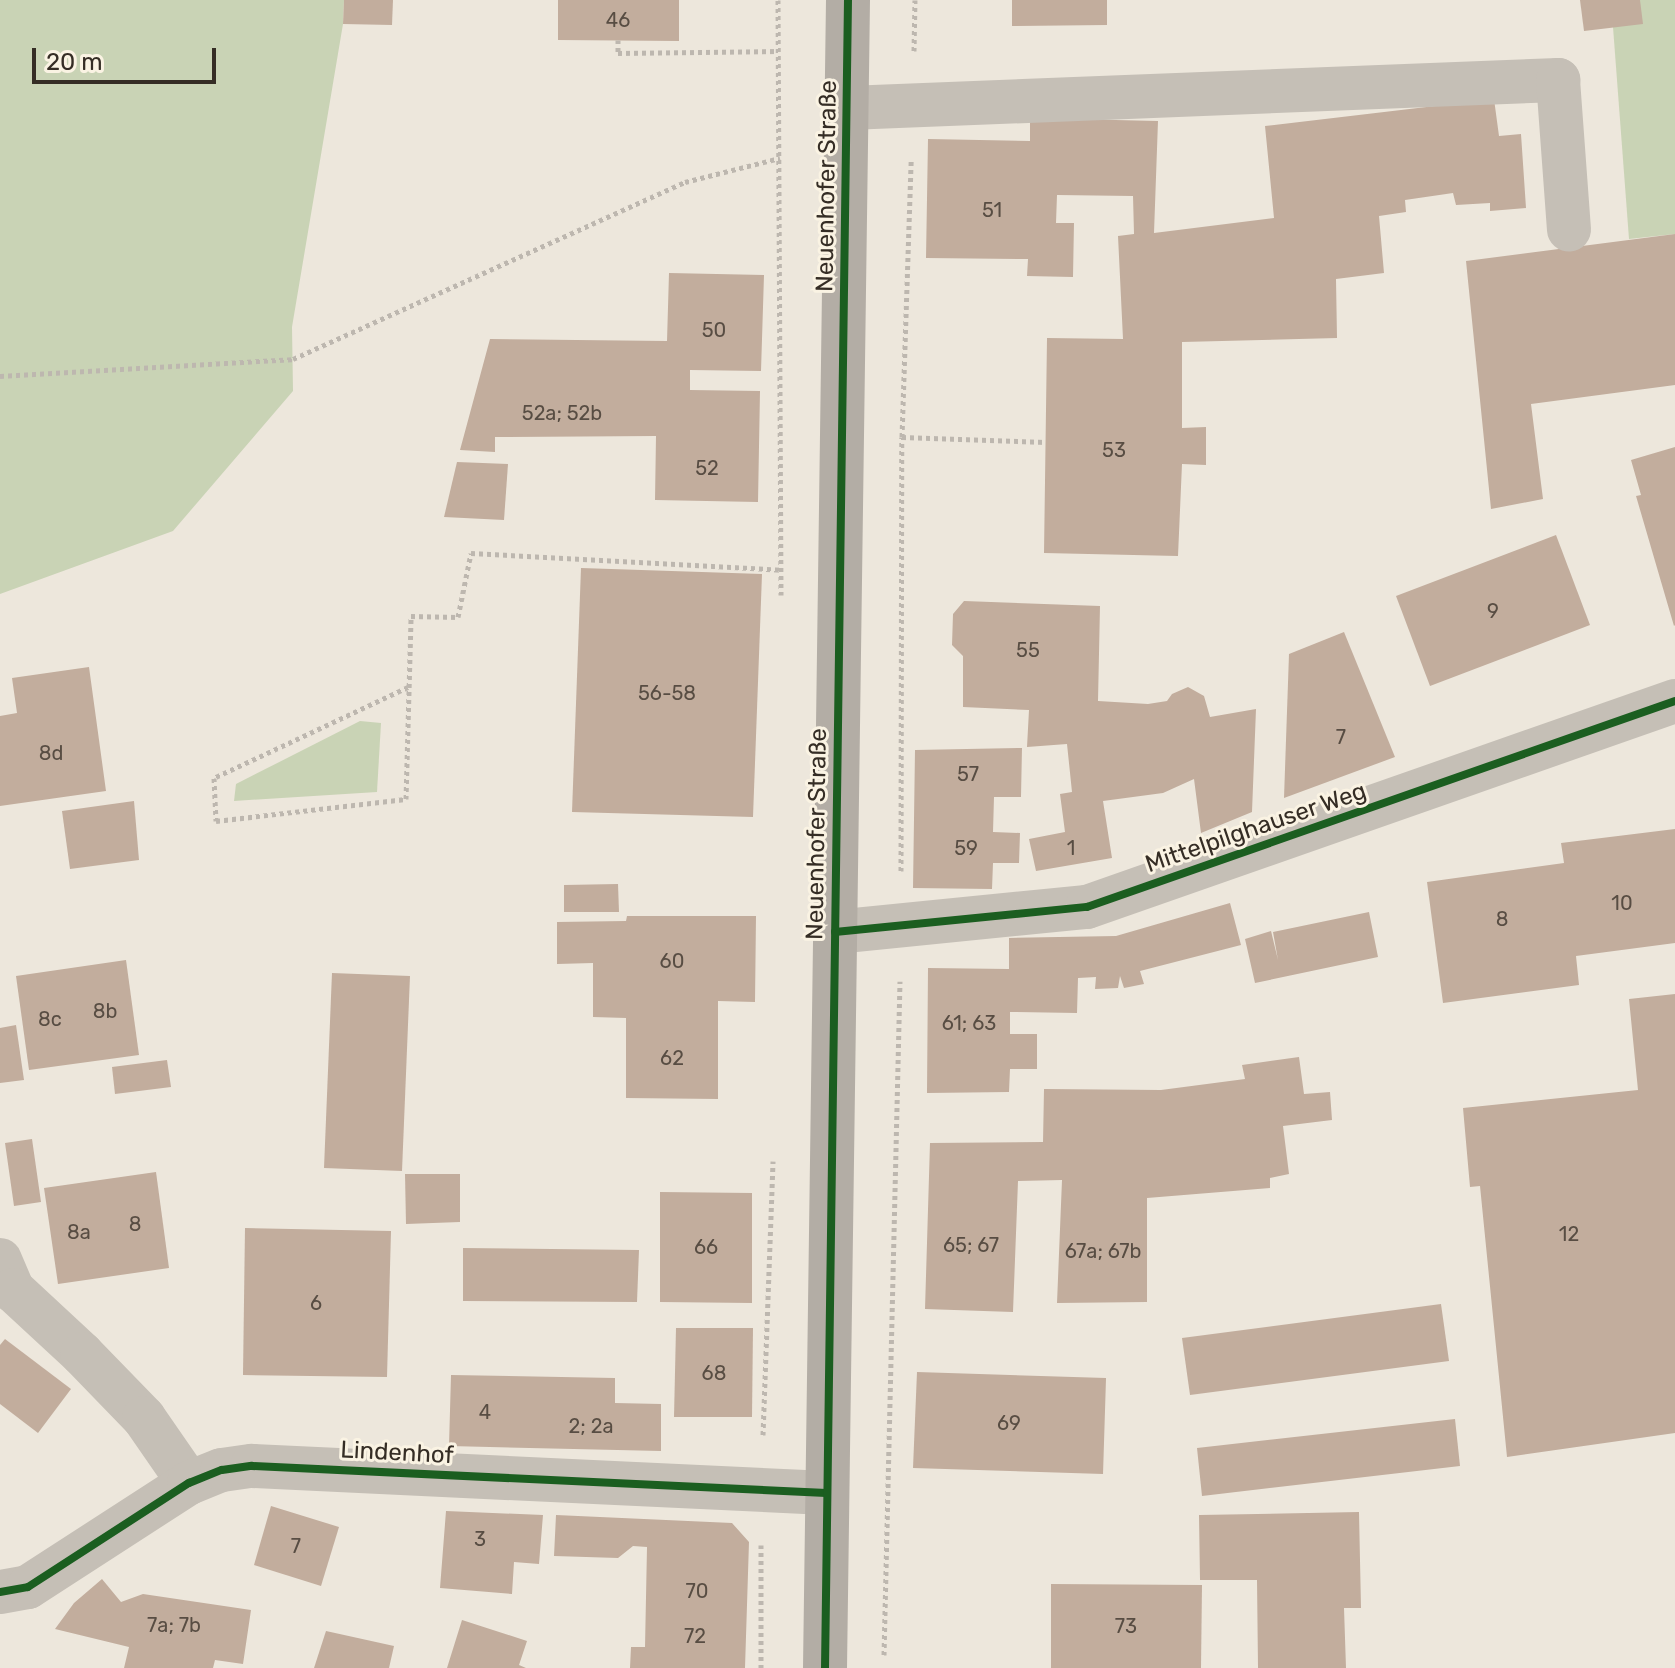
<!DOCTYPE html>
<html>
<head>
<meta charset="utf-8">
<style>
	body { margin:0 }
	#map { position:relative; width:1675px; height:1668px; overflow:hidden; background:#ede7dc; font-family:Rubik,sans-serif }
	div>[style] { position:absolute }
	.green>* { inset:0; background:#c9d3b5 }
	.building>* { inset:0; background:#c2ad9d }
	.path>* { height:5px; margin-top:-2.5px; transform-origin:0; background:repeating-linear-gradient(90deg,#bdb7af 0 4px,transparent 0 8px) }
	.minor>* { height:44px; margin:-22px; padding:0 22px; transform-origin:22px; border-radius:22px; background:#c5bfb6 }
	.major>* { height:44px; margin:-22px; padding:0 22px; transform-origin:22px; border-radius:22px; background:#b3ada5 }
	.cycleway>* { height:8px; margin:-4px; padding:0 4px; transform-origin:4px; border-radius:4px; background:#1b5e20 }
	span { translate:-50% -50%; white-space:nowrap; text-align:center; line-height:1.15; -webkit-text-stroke:6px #faf3e3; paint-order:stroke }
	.number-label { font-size:20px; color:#584d43 }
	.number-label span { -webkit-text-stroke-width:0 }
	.street-label { font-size:24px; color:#352d25 }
	.scale { position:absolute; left:32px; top:48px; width:184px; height:36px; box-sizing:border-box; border:4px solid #352d25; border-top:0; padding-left:10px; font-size:24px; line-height:28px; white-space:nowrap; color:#352d25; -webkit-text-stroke:6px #faf3e3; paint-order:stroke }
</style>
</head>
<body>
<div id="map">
	<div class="green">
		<div style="clip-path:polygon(0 0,344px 0,343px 24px,292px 327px,293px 391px,173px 531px,0 594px)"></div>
		<div style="clip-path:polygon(1640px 0,1675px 0,1675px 234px,1629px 239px,1613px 27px)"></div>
		<div style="clip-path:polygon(360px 721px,381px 723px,377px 792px,234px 801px,236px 784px)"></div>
	</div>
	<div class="building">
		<div style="clip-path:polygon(344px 0,393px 0,392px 25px,343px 24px)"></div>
		<div style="clip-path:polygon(558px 0,679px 0,679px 41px,558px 40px)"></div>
		<div style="clip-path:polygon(1012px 0,1107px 0,1107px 25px,1012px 26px)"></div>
		<div style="clip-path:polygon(1580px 0,1640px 0,1643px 24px,1584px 31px)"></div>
		<div style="clip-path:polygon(1494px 99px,1499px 136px,1521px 134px,1526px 208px,1490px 211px,1490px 203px,1456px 205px,1453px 193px,1405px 200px,1406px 212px,1379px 216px,1384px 273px,1336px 279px,1337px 338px,1182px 342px,1182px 428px,1206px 427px,1206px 465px,1182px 464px,1178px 556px,1044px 553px,1047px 338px,1123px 339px,1118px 236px,1134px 234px,1133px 196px,1057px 195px,1056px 223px,1074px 223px,1073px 277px,1027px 276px,1028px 259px,926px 258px,928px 139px,1030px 141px,1030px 118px,1158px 121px,1154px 233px,1274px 218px,1265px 126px)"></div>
		<div style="clip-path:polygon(1675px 234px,1675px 385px,1531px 404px,1543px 499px,1491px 509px,1466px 261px)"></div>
		<div style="clip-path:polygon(669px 273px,764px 275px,761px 371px,690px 370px,690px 390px,760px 391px,758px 502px,655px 500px,656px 436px,495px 437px,495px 452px,460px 450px,490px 339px,667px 341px)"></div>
		<div style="clip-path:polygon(1675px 447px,1675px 625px,1674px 626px,1636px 496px,1641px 495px,1631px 460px)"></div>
		<div style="clip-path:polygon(457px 462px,508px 464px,504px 520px,444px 517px)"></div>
		<div style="clip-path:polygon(1556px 535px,1590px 625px,1430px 686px,1396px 596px)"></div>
		<div style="clip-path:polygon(581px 568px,762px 574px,753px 817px,572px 812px)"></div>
		<div style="clip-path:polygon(964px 601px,1100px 606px,1098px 701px,1148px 704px,1167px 701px,1172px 694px,1188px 687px,1204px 696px,1210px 717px,1256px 709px,1252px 812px,1201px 833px,1194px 779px,1163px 793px,1103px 801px,1112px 858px,1036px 871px,1029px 839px,1065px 832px,1060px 794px,1072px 792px,1067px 744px,1027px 747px,1029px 710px,963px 707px,963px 656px,952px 645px,953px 614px)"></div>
		<div style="clip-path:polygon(1344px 632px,1395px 757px,1284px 798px,1289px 654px)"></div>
		<div style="clip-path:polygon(89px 667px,106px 791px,0 806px,0 716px,17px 713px,12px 678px)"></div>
		<div style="clip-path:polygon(1022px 748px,1021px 797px,994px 797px,993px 832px,1020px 833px,1019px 863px,993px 863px,992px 889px,913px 888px,915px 750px)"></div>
		<div style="clip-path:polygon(134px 801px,139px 860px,70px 869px,62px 811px)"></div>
		<div style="clip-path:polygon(1675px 829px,1675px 943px,1576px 956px,1579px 985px,1443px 1003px,1427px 882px,1564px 863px,1561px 843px)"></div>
		<div style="clip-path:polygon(618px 884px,619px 912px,564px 912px,564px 885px)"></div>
		<div style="clip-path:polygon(1230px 903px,1241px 945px,1140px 971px,1144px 984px,1124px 988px,1120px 976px,1118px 988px,1095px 989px,1096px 977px,1078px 978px,1077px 1013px,1010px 1012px,1010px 1034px,1037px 1034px,1037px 1069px,1010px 1069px,1009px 1092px,927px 1093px,928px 968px,1009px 969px,1009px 938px,1116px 936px)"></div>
		<div style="clip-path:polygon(1369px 912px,1378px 957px,1255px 983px,1245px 939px,1271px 931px,1278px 960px,1273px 932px)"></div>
		<div style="clip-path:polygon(627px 916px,756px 916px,755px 1002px,718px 1001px,718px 1099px,626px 1098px,626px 1018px,593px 1017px,593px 963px,557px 964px,557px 922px,626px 921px)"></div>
		<div style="clip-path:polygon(126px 960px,139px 1055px,29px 1070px,16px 976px)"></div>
		<div style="clip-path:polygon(332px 973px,410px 976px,402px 1171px,324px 1168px)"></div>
		<div style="clip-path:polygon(1675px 994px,1675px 1433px,1507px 1457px,1480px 1186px,1470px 1187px,1463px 1108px,1638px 1090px,1629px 999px)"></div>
		<div style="clip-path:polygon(16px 1025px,24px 1080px,0 1083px,0 1028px)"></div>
		<div style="clip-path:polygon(1299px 1057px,1304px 1094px,1330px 1092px,1332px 1120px,1283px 1126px,1289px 1174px,1270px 1178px,1270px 1188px,1147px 1198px,1147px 1302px,1057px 1303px,1062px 1180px,1018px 1181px,1013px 1312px,925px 1309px,930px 1143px,1043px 1142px,1044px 1089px,1161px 1090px,1245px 1079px,1242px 1065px)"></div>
		<div style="clip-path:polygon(167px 1060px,171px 1087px,115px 1094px,112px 1067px)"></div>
		<div style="clip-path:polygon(32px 1139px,41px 1202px,14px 1206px,5px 1143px)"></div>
		<div style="clip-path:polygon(156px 1172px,169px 1268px,58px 1284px,44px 1188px)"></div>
		<div style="clip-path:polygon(405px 1174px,460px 1174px,460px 1222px,406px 1224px)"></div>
		<div style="clip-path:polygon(660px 1192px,752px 1193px,752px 1303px,660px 1302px)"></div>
		<div style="clip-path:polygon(245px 1228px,391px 1231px,387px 1377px,243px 1375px)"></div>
		<div style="clip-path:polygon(463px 1248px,639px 1250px,637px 1302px,463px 1301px)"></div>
		<div style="clip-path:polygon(1441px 1304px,1449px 1361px,1190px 1395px,1182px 1338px)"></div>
		<div style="clip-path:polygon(676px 1328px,753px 1328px,752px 1417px,674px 1417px)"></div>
		<div style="clip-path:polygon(5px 1339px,71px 1389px,38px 1433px,0 1404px,0 1345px)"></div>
		<div style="clip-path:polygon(917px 1372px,1106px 1378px,1103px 1474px,913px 1468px)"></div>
		<div style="clip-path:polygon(451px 1375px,615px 1378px,615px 1403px,661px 1404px,661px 1451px,449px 1446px)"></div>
		<div style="clip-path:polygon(1455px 1419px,1460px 1466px,1202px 1496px,1197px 1448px)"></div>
		<div style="clip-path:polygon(271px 1506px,339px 1527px,321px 1586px,254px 1565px)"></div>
		<div style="clip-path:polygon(446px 1511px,543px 1515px,539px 1564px,514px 1562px,512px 1594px,440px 1588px)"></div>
		<div style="clip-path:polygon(1359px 1512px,1361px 1608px,1344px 1608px,1346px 1668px,1258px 1668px,1257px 1580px,1200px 1580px,1199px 1515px)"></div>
		<div style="clip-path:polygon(556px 1515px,732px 1523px,749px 1542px,745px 1668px,630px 1668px,631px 1647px,645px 1647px,647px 1547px,633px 1546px,618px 1558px,554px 1556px)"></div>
		<div style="clip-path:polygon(102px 1579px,121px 1602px,143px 1594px,251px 1610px,243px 1664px,215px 1660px,213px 1668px,124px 1668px,129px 1647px,55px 1629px,74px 1603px)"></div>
		<div style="clip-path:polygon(1051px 1584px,1202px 1585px,1201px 1668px,1051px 1668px)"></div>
		<div style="clip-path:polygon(462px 1620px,527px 1641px,519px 1665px,526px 1668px,447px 1668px)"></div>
		<div style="clip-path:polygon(326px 1631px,394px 1646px,389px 1668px,314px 1668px)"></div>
	</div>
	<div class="path">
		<div style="left:778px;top:0;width:595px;rotate:89.71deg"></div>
		<div style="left:618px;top:40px;width:13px;rotate:90deg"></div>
		<div style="left:618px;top:53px;width:160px;rotate:-0.7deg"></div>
		<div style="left:914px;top:51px;width:51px;rotate:-88.9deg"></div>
		<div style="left:0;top:376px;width:293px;rotate:-3.3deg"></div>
		<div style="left:293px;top:359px;width:430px;rotate:-24.3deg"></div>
		<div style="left:685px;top:182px;width:98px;rotate:-14.2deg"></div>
		<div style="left:902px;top:437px;width:144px;rotate:2deg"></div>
		<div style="left:408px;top:687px;width:214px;rotate:154.9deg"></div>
		<div style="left:214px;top:778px;width:43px;rotate:87.3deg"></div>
		<div style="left:216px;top:821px;width:191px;rotate:-6.6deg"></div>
		<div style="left:406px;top:799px;width:183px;rotate:-88.4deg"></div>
		<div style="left:411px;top:616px;width:47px;rotate:1.2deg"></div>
		<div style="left:458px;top:617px;width:65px;rotate:-78.5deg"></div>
		<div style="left:471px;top:553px;width:310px;rotate:3.1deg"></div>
		<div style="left:901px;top:871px;width:434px;rotate:-89.9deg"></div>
		<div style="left:902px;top:437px;width:276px;rotate:-88.1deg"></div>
		<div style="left:763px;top:1435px;width:274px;rotate:-87.9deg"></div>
		<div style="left:761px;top:1545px;width:123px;rotate:90deg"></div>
		<div style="left:884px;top:1655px;width:674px;rotate:-88.64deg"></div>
	</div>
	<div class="minor">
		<div style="left:848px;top:108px;width:711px;rotate:-2.26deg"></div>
		<div style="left:1558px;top:80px;width:150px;rotate:85.8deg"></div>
		<div style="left:835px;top:932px;width:253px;rotate:-5.7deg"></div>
		<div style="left:1087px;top:907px;width:623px;rotate:-19.31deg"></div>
		<div style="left:0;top:1260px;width:33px;rotate:67deg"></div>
		<div style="left:13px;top:1290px;width:94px;rotate:42.8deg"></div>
		<div style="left:82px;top:1354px;width:89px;rotate:45.9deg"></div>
		<div style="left:144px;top:1418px;width:79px;rotate:55.3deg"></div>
		<div style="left:0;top:1592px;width:28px;rotate:-10deg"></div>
		<div style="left:28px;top:1587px;width:192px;rotate:-32.9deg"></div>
		<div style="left:189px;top:1483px;width:35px;rotate:-22deg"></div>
		<div style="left:222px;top:1470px;width:30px;rotate:-8deg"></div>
		<div style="left:252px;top:1466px;width:575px;rotate:2.69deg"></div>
	</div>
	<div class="major">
		<div style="left:825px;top:1668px;width:1668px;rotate:-89.21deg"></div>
	</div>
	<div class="cycleway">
		<div style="left:835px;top:932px;width:253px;rotate:-5.7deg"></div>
		<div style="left:1087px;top:907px;width:623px;rotate:-19.31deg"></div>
		<div style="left:0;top:1592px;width:28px;rotate:-10deg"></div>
		<div style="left:28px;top:1587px;width:192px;rotate:-32.9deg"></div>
		<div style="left:189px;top:1483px;width:35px;rotate:-22deg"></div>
		<div style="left:222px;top:1470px;width:30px;rotate:-8deg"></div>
		<div style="left:252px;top:1466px;width:575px;rotate:2.69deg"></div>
		<div style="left:825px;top:1668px;width:1668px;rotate:-89.21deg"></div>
	</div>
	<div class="number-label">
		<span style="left:618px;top:20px">46</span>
		<span style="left:992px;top:210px">51</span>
		<span style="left:714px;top:330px">50</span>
		<span style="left:562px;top:413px">52a; 52b</span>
		<span style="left:1114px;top:450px">53</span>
		<span style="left:707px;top:468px">52</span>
		<span style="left:1493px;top:611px">9</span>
		<span style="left:1028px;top:650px">55</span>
		<span style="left:667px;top:693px">56-58</span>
		<span style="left:1341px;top:737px">7</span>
		<span style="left:51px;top:753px">8d</span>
		<span style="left:968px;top:774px">57</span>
		<span style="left:966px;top:848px">59</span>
		<span style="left:1071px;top:848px">1</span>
		<span style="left:1622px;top:903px">10</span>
		<span style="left:1502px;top:919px">8</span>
		<span style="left:672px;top:961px">60</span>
		<span style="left:105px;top:1011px">8b</span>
		<span style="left:50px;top:1019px">8c</span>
		<span style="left:969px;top:1023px">61; 63</span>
		<span style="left:672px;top:1058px">62</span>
		<span style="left:135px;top:1224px">8</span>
		<span style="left:79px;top:1232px">8a</span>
		<span style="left:1569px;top:1234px">12</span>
		<span style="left:971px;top:1245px">65; 67</span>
		<span style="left:706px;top:1247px">66</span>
		<span style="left:1103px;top:1251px">67a; 67b</span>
		<span style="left:316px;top:1303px">6</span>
		<span style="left:714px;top:1373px">68</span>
		<span style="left:485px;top:1412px">4</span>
		<span style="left:1009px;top:1423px">69</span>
		<span style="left:591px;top:1426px">2; 2a</span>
		<span style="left:480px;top:1539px">3</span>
		<span style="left:296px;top:1546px">7</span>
		<span style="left:697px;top:1591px">70</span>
		<span style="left:174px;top:1625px">7a; 7b</span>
		<span style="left:1126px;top:1626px">73</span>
		<span style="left:695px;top:1636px">72</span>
	</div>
	<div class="street-label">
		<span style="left:827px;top:186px;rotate:-89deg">Neuenhofer Straße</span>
		<span style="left:1256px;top:828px;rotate:-19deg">Mittelpilghauser Weg</span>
		<span style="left:817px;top:834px;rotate:-89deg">Neuenhofer Straße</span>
		<span style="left:397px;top:1453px;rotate:3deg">Lindenhof</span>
	</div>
	<div class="scale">20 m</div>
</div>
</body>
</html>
